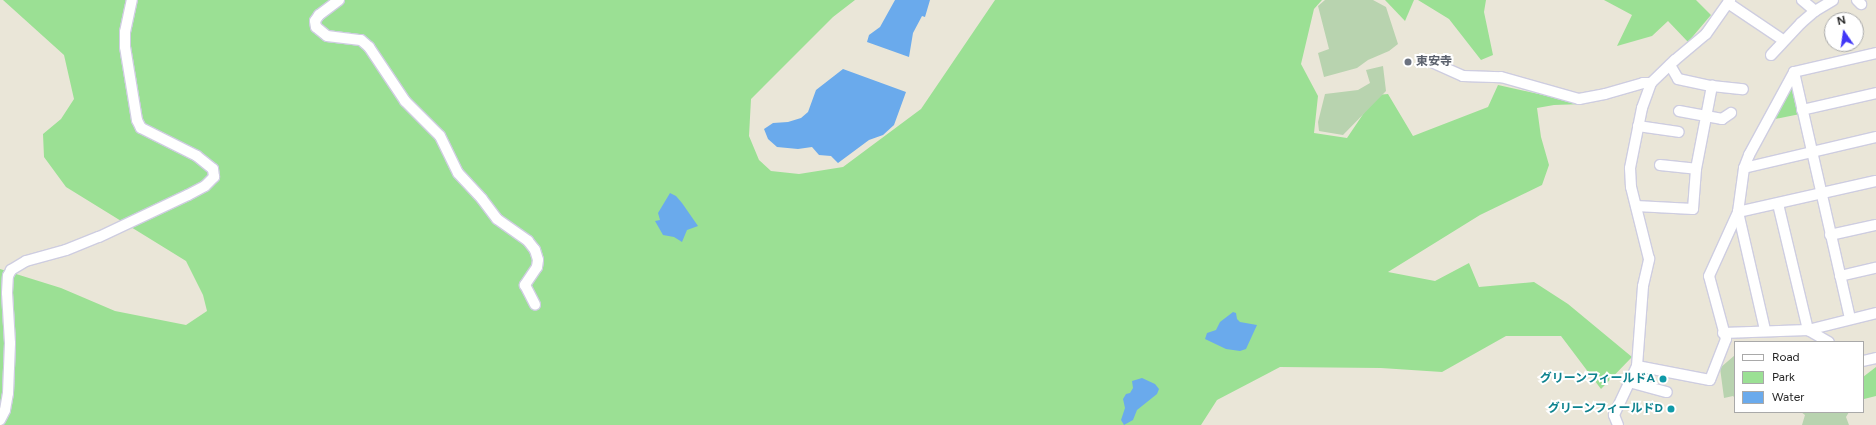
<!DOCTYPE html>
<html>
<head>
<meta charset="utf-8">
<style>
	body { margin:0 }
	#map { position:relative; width:1876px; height:425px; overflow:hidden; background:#eae6d8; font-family:Figtree,"Noto Sans JP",sans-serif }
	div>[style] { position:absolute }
	.green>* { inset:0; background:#9be094 }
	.cemetery>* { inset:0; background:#b8d3af }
	.water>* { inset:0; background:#6aaaec }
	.roads { filter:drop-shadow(1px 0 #cecde0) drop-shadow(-1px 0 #cecde0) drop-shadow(0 1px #cecde0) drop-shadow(0 -1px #cecde0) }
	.minor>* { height:10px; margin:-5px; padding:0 5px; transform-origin:5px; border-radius:5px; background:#fff }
	.dots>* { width:11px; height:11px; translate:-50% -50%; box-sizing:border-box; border:2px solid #fff; border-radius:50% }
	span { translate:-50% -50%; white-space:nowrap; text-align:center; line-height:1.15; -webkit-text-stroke:4px #fff; paint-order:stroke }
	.worship-label { font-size:12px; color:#5b616d; font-weight:700 }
	.left { translate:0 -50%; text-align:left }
	.culture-label { font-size:12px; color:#0d838f; font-weight:700 }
	.right { translate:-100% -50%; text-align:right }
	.legend { position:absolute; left:1734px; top:341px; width:130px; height:72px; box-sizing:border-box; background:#fff; border:1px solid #a9a9a9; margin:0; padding:5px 7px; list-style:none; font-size:12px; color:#272727 }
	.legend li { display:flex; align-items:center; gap:8px; height:20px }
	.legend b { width:20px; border:1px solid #a9a9a9 }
	.north { position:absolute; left:1824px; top:12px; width:40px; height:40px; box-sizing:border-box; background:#fff; border:1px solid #a9a9a9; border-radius:50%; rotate:347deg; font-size:11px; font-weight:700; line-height:16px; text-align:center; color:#272727 }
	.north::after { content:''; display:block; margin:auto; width:14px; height:18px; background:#4237f7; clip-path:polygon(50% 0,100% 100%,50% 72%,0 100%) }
</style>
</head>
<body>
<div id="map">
	<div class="green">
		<div style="clip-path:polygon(3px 0,855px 0,833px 17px,751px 99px,749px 136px,759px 160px,771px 171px,799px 174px,843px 167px,921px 109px,995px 0,1322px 0,1314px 9px,1301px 64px,1318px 96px,1314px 133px,1347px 138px,1376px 95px,1388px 94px,1413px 136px,1488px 107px,1498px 85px,1570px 101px,1583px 102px,1583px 104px,1554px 105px,1537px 108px,1541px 137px,1549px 165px,1542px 185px,1480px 215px,1388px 272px,1435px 281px,1469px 263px,1479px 287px,1534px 282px,1568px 304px,1632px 357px,1601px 389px,1561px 336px,1506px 336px,1442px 372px,1381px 368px,1280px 367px,1217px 400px,1201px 425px,0 425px,0 269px,61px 288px,115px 311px,186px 325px,207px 311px,203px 295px,186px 261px,66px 187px,44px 157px,43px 134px,61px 119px,74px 99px,64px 55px)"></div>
		<div style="clip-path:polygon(1385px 0,1414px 0,1405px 21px)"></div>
		<div style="clip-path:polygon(1418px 0,1486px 0,1484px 12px,1493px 55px,1481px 60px,1449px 19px)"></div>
		<div style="clip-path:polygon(1604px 0,1696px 0,1711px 15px,1688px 42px,1668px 21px,1652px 36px,1617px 46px,1632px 15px)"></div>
		<div style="clip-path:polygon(1794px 84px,1800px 114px,1775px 119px)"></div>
		<div style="clip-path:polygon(1876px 367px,1876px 396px,1864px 399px,1863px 377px)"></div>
	</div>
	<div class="cemetery">
		<div style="clip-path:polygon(1325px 0,1373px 0,1386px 7px,1398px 44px,1389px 51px,1368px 60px,1357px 68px,1324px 77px,1318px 53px,1329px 49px,1318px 6px)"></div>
		<div style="clip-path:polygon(1383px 66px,1386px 91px,1343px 135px,1319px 131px,1318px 122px,1325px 94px,1358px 90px,1370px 83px,1366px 70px)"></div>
		<div style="clip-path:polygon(1735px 355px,1735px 398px,1733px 396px,1724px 398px,1720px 368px)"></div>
		<div style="clip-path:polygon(1801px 412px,1849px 412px,1846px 417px,1849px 425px,1802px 425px,1805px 415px)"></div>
	</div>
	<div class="water">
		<div style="clip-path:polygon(895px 0,930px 0,925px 17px,922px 16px,913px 33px,909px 57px,867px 42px,869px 35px,880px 27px)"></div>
		<div style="clip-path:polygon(843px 69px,906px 92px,894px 125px,883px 135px,869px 140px,838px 163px,831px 156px,819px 155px,812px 147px,798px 149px,777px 147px,768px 139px,764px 129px,773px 123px,788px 122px,801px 118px,808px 112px,816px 90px)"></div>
		<div style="clip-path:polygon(670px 193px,676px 196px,682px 203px,698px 226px,687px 230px,682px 242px,674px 237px,663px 235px,655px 221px,660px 220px,658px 213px)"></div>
		<div style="clip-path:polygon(1233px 312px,1236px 313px,1237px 319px,1240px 322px,1257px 325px,1246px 349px,1240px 351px,1226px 349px,1205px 339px,1207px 333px,1216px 330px,1220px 322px)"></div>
		<div style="clip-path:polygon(1142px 378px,1155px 384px,1159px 389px,1157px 394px,1137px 410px,1133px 420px,1124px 425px,1121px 420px,1125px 408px,1123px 399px,1126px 394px,1130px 393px,1133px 388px,1132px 381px)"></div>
	</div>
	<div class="roads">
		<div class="minor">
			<div style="left:339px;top:0;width:25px;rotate:143deg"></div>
			<div style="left:319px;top:15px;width:7px;rotate:124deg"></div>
			<div style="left:315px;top:21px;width:6px;rotate:81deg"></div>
			<div style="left:316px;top:27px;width:14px;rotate:39deg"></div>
			<div style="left:327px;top:36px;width:34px;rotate:7deg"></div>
			<div style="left:361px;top:40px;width:11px;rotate:41deg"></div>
			<div style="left:369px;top:47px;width:65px;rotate:56.3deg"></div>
			<div style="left:405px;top:101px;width:49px;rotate:45deg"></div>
			<div style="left:440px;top:136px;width:41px;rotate:64.1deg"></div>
			<div style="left:458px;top:173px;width:35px;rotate:47deg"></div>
			<div style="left:482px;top:199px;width:25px;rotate:53deg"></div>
			<div style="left:497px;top:219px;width:38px;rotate:35deg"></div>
			<div style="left:528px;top:241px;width:11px;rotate:52deg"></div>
			<div style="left:535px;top:250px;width:10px;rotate:73deg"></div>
			<div style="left:538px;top:260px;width:7px;rotate:98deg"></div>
			<div style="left:537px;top:267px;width:22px;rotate:124deg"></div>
			<div style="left:525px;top:285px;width:22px;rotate:63deg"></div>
			<div style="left:1802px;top:0;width:17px;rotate:40deg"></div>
			<div style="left:1815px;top:11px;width:21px;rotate:-31deg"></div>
			<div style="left:1857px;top:0;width:6px;rotate:45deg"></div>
			<div style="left:1728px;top:3px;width:66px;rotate:33.9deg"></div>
			<div style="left:1771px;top:55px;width:44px;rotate:-46.8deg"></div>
			<div style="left:1801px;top:23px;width:18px;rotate:-41deg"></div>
			<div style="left:1427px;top:60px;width:39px;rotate:24deg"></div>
			<div style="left:1463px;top:76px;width:38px;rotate:2deg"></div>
			<div style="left:1501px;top:77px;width:81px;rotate:15.8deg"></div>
			<div style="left:1579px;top:99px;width:26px;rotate:-11deg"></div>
			<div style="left:1605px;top:94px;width:40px;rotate:-16deg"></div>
			<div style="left:1643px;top:83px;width:8px"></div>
			<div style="left:1670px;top:65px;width:16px;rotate:60deg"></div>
			<div style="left:1678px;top:79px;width:35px;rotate:12deg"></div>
			<div style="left:1712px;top:86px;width:31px;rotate:6deg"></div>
			<div style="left:1794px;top:72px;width:253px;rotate:77.2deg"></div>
			<div style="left:1802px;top:110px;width:76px;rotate:-12.9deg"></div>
			<div style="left:1679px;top:111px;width:44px;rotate:10.5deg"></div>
			<div style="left:1722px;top:119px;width:11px;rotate:-34deg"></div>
			<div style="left:1638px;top:126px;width:41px;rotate:8.3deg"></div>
			<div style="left:1660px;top:165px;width:36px;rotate:6deg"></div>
			<div style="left:1744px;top:168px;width:136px;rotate:-13.2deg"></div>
			<div style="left:1778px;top:204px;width:130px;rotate:76.6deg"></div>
			<div style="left:1808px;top:330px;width:24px;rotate:30deg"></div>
			<div style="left:1636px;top:206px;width:57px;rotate:3deg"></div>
			<div style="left:1693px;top:209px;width:40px;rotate:-85.7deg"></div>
			<div style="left:1696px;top:169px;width:85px;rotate:-79.1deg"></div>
			<div style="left:1738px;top:212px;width:141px;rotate:-12.7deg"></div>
			<div style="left:1738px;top:212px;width:121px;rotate:77.1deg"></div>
			<div style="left:1830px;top:235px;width:47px;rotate:-12.3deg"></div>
			<div style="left:1840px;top:276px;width:37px;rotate:-13deg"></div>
			<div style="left:1723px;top:333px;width:85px;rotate:-2deg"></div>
			<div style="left:1808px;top:330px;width:70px;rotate:-14deg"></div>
			<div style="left:1863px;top:361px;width:13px;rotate:-13deg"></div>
			<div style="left:1637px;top:366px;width:74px;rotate:10.9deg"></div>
			<div style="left:1710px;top:380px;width:44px;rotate:-68.7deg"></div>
			<div style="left:1726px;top:339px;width:65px;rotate:-105.1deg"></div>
			<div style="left:1709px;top:276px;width:70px;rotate:-65.6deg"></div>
			<div style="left:1738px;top:212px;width:44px;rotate:-82.2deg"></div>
			<div style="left:1744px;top:168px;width:14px;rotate:-69deg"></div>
			<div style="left:1749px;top:155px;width:94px;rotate:-61.5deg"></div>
			<div style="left:1794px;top:72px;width:84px;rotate:-13deg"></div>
			<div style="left:1629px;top:382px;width:39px;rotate:15deg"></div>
			<div style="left:0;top:420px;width:11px;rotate:-63deg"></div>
			<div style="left:5px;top:410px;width:17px;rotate:-80deg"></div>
			<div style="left:8px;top:393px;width:50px;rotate:-87.7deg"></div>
			<div style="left:10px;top:343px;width:50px;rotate:-93.4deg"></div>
			<div style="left:7px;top:293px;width:17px;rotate:-87deg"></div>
			<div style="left:8px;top:276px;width:7px;rotate:-63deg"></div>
			<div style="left:11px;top:270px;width:17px;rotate:-31deg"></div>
			<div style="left:26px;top:261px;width:41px;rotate:-15.4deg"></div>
			<div style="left:66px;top:250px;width:35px;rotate:-22deg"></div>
			<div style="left:99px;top:237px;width:98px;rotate:-25.3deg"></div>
			<div style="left:188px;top:195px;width:19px;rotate:-28deg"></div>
			<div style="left:205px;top:186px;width:13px;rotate:-45deg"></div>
			<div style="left:214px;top:177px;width:8px;rotate:-97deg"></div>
			<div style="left:213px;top:169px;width:21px;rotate:-141deg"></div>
			<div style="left:197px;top:156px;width:63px;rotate:-153.4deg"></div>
			<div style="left:141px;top:128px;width:9px;rotate:-117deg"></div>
			<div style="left:137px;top:120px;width:74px;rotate:-99.3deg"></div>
			<div style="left:125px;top:47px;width:15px;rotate:-90deg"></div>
			<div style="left:125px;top:32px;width:33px;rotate:-78deg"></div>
			<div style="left:1618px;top:425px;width:11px;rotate:-112deg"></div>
			<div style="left:1614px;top:415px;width:54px;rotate:-64.9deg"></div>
			<div style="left:1637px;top:366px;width:80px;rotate:-85.7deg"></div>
			<div style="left:1643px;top:286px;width:28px;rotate:-77deg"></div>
			<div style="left:1649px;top:259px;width:74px;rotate:-104deg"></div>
			<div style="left:1631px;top:187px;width:19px;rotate:-93deg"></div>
			<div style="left:1630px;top:168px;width:61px;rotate:-78.7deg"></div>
			<div style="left:1642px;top:108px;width:27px;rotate:-70deg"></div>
			<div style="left:1651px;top:83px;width:33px;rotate:-44deg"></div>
			<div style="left:1675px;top:60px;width:40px;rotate:-40deg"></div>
			<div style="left:1706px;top:34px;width:42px;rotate:-54.8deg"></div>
		</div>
	</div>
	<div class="dots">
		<div style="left:1408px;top:62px;background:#6b7280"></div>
		<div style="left:1663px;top:379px;background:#0f9aa8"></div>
		<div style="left:1671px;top:409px;background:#0f9aa8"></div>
	</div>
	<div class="worship-label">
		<span class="left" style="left:1416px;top:62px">東安寺</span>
	</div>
	<div class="culture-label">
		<span class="right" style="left:1655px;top:379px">グリーンフィールドA</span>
		<span class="right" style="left:1663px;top:409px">グリーンフィールドD</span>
	</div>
	<ul class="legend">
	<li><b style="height:5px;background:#fff"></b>Road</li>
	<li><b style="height:11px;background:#9be094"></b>Park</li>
	<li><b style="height:11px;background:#6aaaec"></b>Water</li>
	</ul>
	<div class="north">N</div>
</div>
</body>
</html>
